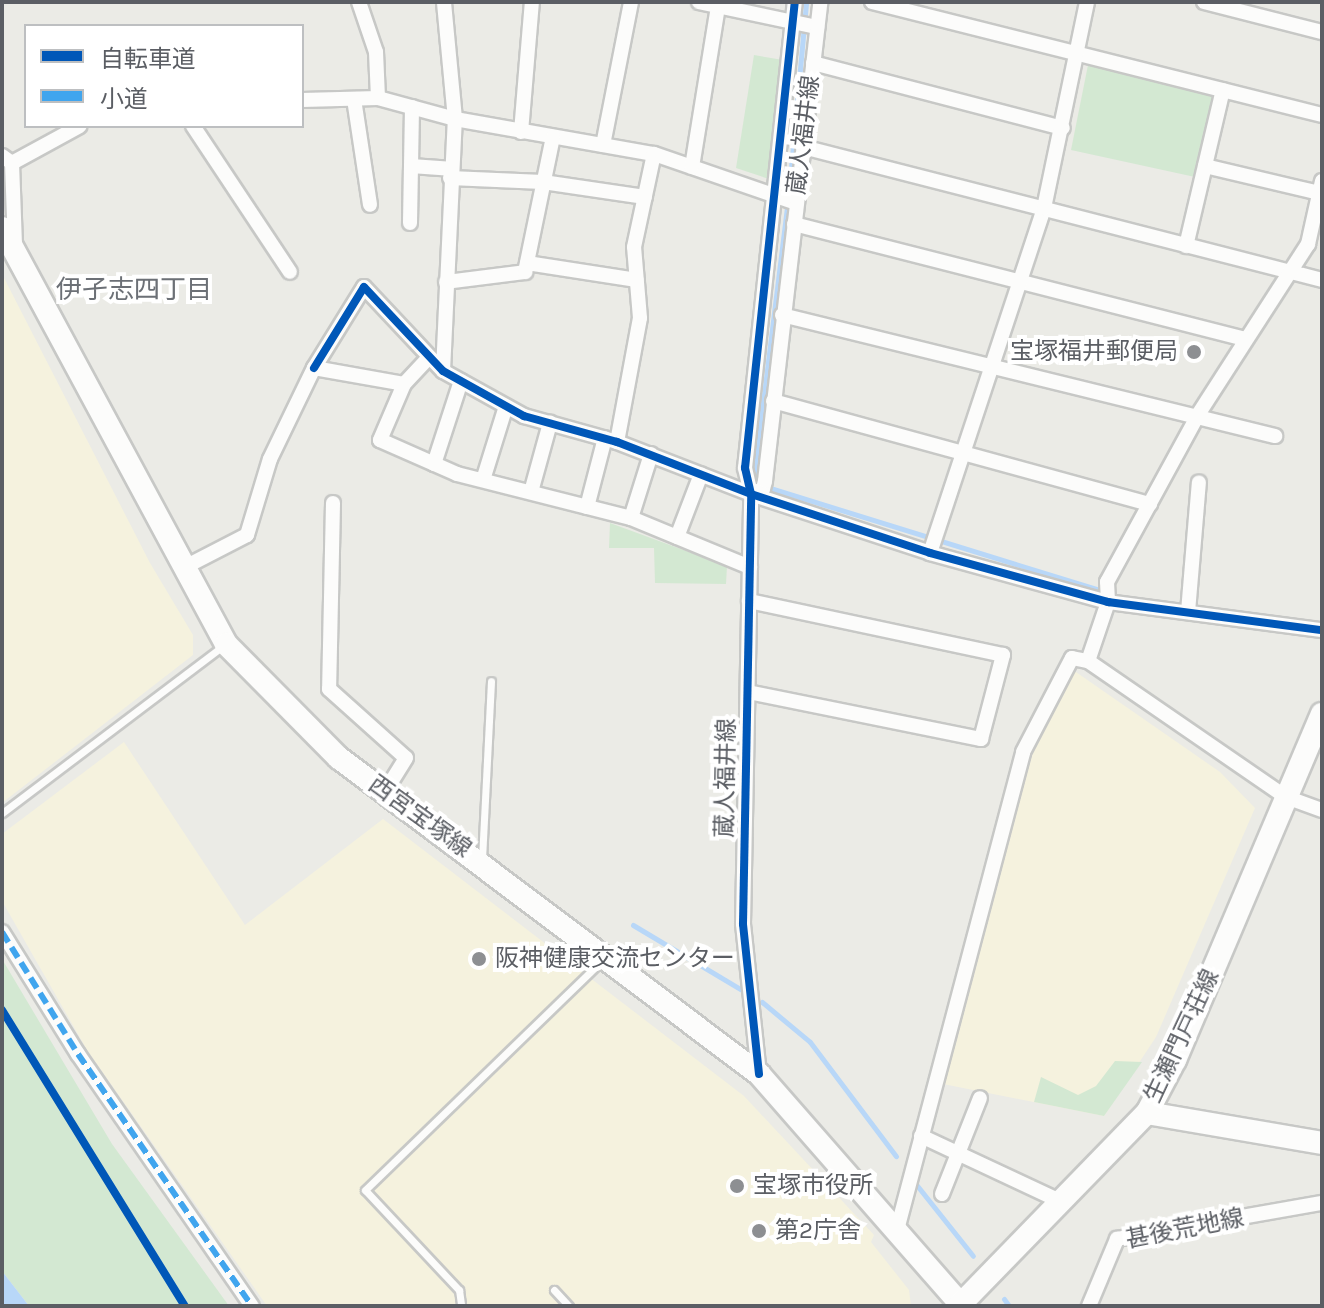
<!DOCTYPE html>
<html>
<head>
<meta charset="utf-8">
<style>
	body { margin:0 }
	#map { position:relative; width:1324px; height:1308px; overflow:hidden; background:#ebebe6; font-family:Karla,"Noto Sans JP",sans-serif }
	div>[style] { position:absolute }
	.commercial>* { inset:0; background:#f5f2de }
	.green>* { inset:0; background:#d3e8d2 }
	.water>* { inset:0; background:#b8d7f8 }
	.stream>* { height:5px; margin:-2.5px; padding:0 2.5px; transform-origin:2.5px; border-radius:2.5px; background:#b8d7f8 }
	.path>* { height:3px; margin-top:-1.5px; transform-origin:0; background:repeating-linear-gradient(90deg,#c8cdcb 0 8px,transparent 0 12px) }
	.roads { filter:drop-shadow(2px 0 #c7c8c6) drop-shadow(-2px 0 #c7c8c6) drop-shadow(0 2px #c7c8c6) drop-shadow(0 -2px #c7c8c6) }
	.lane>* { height:7px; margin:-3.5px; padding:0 3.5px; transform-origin:3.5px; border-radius:3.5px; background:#fcfcfb }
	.street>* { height:14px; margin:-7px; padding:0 7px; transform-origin:7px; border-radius:7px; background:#fcfcfb }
	.secondary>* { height:22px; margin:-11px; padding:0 11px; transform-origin:11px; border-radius:11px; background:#fcfcfb }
	.quiet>* { height:6px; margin-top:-3px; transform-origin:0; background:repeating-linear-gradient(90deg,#40a5ee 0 12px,transparent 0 18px) }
	.cycleway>* { height:8px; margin:-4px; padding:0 4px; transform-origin:4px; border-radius:4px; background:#0057b8 }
	.dots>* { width:22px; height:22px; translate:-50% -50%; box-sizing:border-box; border:4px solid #fff; border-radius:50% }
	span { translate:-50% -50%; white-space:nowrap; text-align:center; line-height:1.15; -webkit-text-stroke:8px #fff; paint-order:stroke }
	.street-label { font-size:24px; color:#5b5e64 }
	.poi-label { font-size:24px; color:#5b5e64 }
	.right { translate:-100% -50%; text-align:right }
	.left { translate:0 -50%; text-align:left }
	.neighbourhood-label { font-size:26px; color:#6c7076 }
	.frame { position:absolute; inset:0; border:4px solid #5b5e64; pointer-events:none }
	.legend { position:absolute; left:24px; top:24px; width:280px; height:104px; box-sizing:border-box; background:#fff; border:2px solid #bdbfc1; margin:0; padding:10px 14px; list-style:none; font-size:24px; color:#5b5e64 }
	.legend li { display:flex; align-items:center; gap:16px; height:40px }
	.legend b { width:40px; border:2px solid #bdbfc1 }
</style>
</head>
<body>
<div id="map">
	<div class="commercial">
		<div style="clip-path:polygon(2px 274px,150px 563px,193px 635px,193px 655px,2px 803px)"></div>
		<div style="clip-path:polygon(1073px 670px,1220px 772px,1255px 808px,1156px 1037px,1104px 1116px,943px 1084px,1027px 757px)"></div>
		<div style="clip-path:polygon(124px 742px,245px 925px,383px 819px,744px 1096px,874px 1235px,871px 1242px,909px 1290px,911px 1306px,267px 1306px,87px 1050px,2px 901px,2px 834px)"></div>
	</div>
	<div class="green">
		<div style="clip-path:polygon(754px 55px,783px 60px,769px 179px,736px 168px)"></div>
		<div style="clip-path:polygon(1088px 65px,1216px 93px,1195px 177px,1071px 150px)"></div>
		<div style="clip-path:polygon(610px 523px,727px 566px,726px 584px,655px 583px,654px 548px,609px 548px)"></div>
		<div style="clip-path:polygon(2px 959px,112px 1144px,229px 1306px,29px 1306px,2px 1271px)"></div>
		<div style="clip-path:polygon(1115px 1061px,1142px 1062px,1104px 1116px,1034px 1102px,1041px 1077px,1078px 1095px,1096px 1086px)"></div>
	</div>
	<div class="water">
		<div style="clip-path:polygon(2px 1271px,29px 1306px,2px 1306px)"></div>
	</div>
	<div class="stream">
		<div style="left:789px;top:190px;width:189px;rotate:-84.8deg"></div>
		<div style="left:787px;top:207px;width:272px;rotate:97deg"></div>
		<div style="left:754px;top:477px;width:19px;rotate:35deg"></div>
		<div style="left:770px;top:488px;width:344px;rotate:17.2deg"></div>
		<div style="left:633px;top:925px;width:127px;rotate:30.8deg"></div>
		<div style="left:762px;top:1002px;width:62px;rotate:39.8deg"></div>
		<div style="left:810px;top:1042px;width:143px;rotate:53deg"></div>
		<div style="left:915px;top:1183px;width:93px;rotate:51.5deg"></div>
		<div style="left:1004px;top:1299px;width:9px;rotate:54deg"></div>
	</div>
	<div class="path">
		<div style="left:2px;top:1010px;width:348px;rotate:58.3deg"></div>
		<div style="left:994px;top:1304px;width:2px;rotate:63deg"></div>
	</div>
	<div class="roads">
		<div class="lane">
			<div style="left:2px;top:813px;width:278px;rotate:-37.1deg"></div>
			<div style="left:482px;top:859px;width:178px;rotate:-87.1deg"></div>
			<div style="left:554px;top:1290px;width:22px;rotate:47deg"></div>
			<div style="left:461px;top:1304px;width:14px;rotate:-98deg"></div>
			<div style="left:459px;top:1290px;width:137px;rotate:-133.2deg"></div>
			<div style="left:365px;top:1190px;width:330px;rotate:-44.1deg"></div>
		</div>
		<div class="street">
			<div style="left:359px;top:2px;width:53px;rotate:71.2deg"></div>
			<div style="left:376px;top:52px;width:46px;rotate:87.5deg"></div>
			<div style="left:378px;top:98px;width:80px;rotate:15.3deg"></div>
			<div style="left:455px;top:119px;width:202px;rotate:10deg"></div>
			<div style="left:654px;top:154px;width:150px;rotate:19deg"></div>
			<div style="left:699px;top:2px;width:121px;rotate:12deg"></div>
			<div style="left:872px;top:2px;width:464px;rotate:14.1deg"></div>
			<div style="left:1204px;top:2px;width:122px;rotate:14.3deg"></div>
			<div style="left:813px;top:63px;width:258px;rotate:14.6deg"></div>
			<div style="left:354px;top:99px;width:107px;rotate:81.4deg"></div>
			<div style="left:302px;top:100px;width:76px;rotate:-1.5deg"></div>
			<div style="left:193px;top:126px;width:175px;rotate:56.4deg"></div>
			<div style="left:521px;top:132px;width:130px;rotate:-85.2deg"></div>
			<div style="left:603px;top:145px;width:146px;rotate:-78.9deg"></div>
			<div style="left:803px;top:147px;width:536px;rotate:14.37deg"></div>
			<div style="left:2px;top:156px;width:12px;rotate:35deg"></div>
			<div style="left:12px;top:163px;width:82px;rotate:87.9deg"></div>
			<div style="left:12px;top:163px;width:77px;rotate:-28.6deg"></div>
			<div style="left:411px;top:166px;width:39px;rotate:4deg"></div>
			<div style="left:1205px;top:166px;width:117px;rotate:13.3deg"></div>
			<div style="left:692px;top:167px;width:163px;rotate:-80.8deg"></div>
			<div style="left:450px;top:178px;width:93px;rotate:2.5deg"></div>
			<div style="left:543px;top:182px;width:103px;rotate:8.4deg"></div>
			<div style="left:1322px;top:181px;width:65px;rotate:102.5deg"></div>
			<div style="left:1308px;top:244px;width:203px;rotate:122.8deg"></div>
			<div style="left:1198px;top:415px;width:190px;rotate:118.6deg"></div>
			<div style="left:1107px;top:582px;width:20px;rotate:87deg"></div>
			<div style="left:1108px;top:602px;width:62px;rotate:108.7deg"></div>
			<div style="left:1088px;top:661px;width:240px;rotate:34.5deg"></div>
			<div style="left:1286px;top:797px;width:38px;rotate:20deg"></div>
			<div style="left:410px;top:223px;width:116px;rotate:-89deg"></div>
			<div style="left:794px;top:224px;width:465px;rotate:14.3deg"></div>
			<div style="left:1186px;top:246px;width:160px;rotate:-76.7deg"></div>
			<div style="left:527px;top:263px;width:111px;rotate:8.8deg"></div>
			<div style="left:446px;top:282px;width:80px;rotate:-7.2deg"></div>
			<div style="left:525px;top:272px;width:138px;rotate:-78.3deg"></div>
			<div style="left:782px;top:315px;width:508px;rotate:13.79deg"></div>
			<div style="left:314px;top:368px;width:95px;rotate:-58.3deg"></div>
			<div style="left:364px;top:287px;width:115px;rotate:46.8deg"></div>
			<div style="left:443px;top:371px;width:93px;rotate:29.1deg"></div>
			<div style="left:524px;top:416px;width:97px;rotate:15.6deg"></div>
			<div style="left:617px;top:442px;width:144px;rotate:21.2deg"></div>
			<div style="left:751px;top:494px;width:188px;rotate:18.2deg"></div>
			<div style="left:930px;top:553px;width:185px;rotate:15.4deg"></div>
			<div style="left:1108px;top:602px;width:216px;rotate:7.5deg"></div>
			<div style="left:443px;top:371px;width:252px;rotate:-87.3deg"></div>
			<div style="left:455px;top:119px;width:118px;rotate:-95.4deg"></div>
			<div style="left:404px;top:384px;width:61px;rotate:113.2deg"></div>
			<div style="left:380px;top:440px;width:84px;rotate:23.8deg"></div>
			<div style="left:457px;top:474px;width:179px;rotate:14.2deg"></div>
			<div style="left:631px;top:518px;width:129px;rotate:22.4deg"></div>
			<div style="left:773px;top:401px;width:391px;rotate:15.3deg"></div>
			<div style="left:617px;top:442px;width:126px;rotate:-79.5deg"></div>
			<div style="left:640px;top:318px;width:71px;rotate:-94.8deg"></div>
			<div style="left:634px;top:247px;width:95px;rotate:-77.9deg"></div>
			<div style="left:434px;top:464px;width:87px;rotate:-72deg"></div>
			<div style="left:483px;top:480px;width:77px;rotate:-72.7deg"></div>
			<div style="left:531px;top:492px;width:72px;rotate:-74.6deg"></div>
			<div style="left:751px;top:494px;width:13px;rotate:-23deg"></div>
			<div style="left:763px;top:489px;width:8px;rotate:-76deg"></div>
			<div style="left:765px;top:481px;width:482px;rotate:-83.4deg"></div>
			<div style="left:333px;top:503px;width:186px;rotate:91.2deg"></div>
			<div style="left:329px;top:689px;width:103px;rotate:41.9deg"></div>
			<div style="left:406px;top:758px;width:40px;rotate:122deg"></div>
			<div style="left:587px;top:507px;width:71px;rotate:-75.4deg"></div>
			<div style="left:631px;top:518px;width:67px;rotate:-72.6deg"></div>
			<div style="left:677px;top:537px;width:67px;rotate:-69.1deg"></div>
			<div style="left:930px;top:553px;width:363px;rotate:-71.7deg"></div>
			<div style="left:1044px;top:208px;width:210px;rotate:-78.2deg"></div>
			<div style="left:183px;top:568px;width:72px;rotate:-27.3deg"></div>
			<div style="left:247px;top:535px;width:79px;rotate:-73.2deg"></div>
			<div style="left:270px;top:459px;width:101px;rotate:-64.2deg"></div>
			<div style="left:314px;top:368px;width:91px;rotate:10.1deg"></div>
			<div style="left:404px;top:384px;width:35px;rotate:-47deg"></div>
			<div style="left:1188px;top:612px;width:130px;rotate:-85.2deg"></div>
			<div style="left:748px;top:692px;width:238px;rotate:11.4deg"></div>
			<div style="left:981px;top:739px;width:87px;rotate:-75.3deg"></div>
			<div style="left:1003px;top:655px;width:260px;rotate:-168deg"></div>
			<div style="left:2px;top:932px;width:144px;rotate:58.1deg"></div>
			<div style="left:78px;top:1054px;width:306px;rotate:55.4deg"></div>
			<div style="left:759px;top:1074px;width:151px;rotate:-96.1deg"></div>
			<div style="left:743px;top:924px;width:430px;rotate:-88.9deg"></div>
			<div style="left:751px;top:494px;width:27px;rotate:-103deg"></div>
			<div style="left:745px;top:468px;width:469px;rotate:-83.9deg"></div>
			<div style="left:921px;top:1136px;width:156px;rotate:25.1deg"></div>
			<div style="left:942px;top:1194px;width:103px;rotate:-68.4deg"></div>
			<div style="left:897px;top:1230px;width:494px;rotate:-75.2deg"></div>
			<div style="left:1023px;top:752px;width:106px;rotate:-62.5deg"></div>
			<div style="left:1072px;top:658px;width:16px;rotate:11deg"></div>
			<div style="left:1089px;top:1306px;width:73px;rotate:-67.3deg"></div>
			<div style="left:1117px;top:1239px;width:208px;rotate:-10deg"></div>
		</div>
		<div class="secondary">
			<div style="left:2px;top:228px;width:472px;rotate:61.7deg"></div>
			<div style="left:226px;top:644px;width:161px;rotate:45.3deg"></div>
			<div style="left:339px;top:758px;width:526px;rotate:36.96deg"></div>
			<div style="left:759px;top:1074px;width:308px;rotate:48.8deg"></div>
			<div style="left:1147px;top:1113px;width:178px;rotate:9.7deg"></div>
			<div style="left:959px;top:1306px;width:269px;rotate:-45.8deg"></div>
			<div style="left:1147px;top:1113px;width:60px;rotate:-62.2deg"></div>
			<div style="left:1175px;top:1060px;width:376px;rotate:-67deg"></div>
		</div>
	</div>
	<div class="quiet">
		<div style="left:2px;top:932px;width:144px;rotate:58.1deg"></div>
		<div style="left:78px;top:1054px;width:306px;rotate:55.4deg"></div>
	</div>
	<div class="cycleway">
		<div style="left:314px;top:368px;width:95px;rotate:-58.3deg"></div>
		<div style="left:364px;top:287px;width:115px;rotate:46.8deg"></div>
		<div style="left:443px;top:371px;width:93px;rotate:29.1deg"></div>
		<div style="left:524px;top:416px;width:97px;rotate:15.6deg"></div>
		<div style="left:617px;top:442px;width:144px;rotate:21.2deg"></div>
		<div style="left:751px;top:494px;width:188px;rotate:18.2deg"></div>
		<div style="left:930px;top:553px;width:185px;rotate:15.4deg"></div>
		<div style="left:1108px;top:602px;width:216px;rotate:7.5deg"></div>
		<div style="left:2px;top:1010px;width:348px;rotate:58.3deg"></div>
		<div style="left:759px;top:1074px;width:151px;rotate:-96.1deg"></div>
		<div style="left:743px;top:924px;width:430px;rotate:-88.9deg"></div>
		<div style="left:751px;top:494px;width:27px;rotate:-103deg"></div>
		<div style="left:745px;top:468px;width:469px;rotate:-83.9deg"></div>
	</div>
	<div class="dots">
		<div style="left:1194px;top:352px;background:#8d8f92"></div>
		<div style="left:479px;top:959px;background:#8d8f92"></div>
		<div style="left:737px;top:1186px;background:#8d8f92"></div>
		<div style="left:759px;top:1231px;background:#8d8f92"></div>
	</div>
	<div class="street-label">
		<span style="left:804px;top:135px;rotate:-83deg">蔵人福井線</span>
		<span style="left:726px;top:778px;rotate:-89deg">蔵人福井線</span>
		<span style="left:420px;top:817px;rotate:36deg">西宮宝塚線</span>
		<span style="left:1182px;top:1036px;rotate:-65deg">生瀬門戸荘線</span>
		<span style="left:1185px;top:1229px;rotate:-11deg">甚後荒地線</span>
	</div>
	<div class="poi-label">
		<span class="right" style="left:1178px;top:352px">宝塚福井郵便局</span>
		<span class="left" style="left:495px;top:959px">阪神健康交流センター</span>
		<span class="left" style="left:753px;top:1186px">宝塚市役所</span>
		<span class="left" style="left:775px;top:1231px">第2庁舎</span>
	</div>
	<div class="neighbourhood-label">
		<span style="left:134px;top:290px">伊孑志四丁目</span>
	</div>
	<div class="frame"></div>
	<ul class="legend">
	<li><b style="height:10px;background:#0057b8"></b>自転車道</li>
	<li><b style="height:10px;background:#40a5ee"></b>小道</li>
	</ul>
</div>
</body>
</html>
